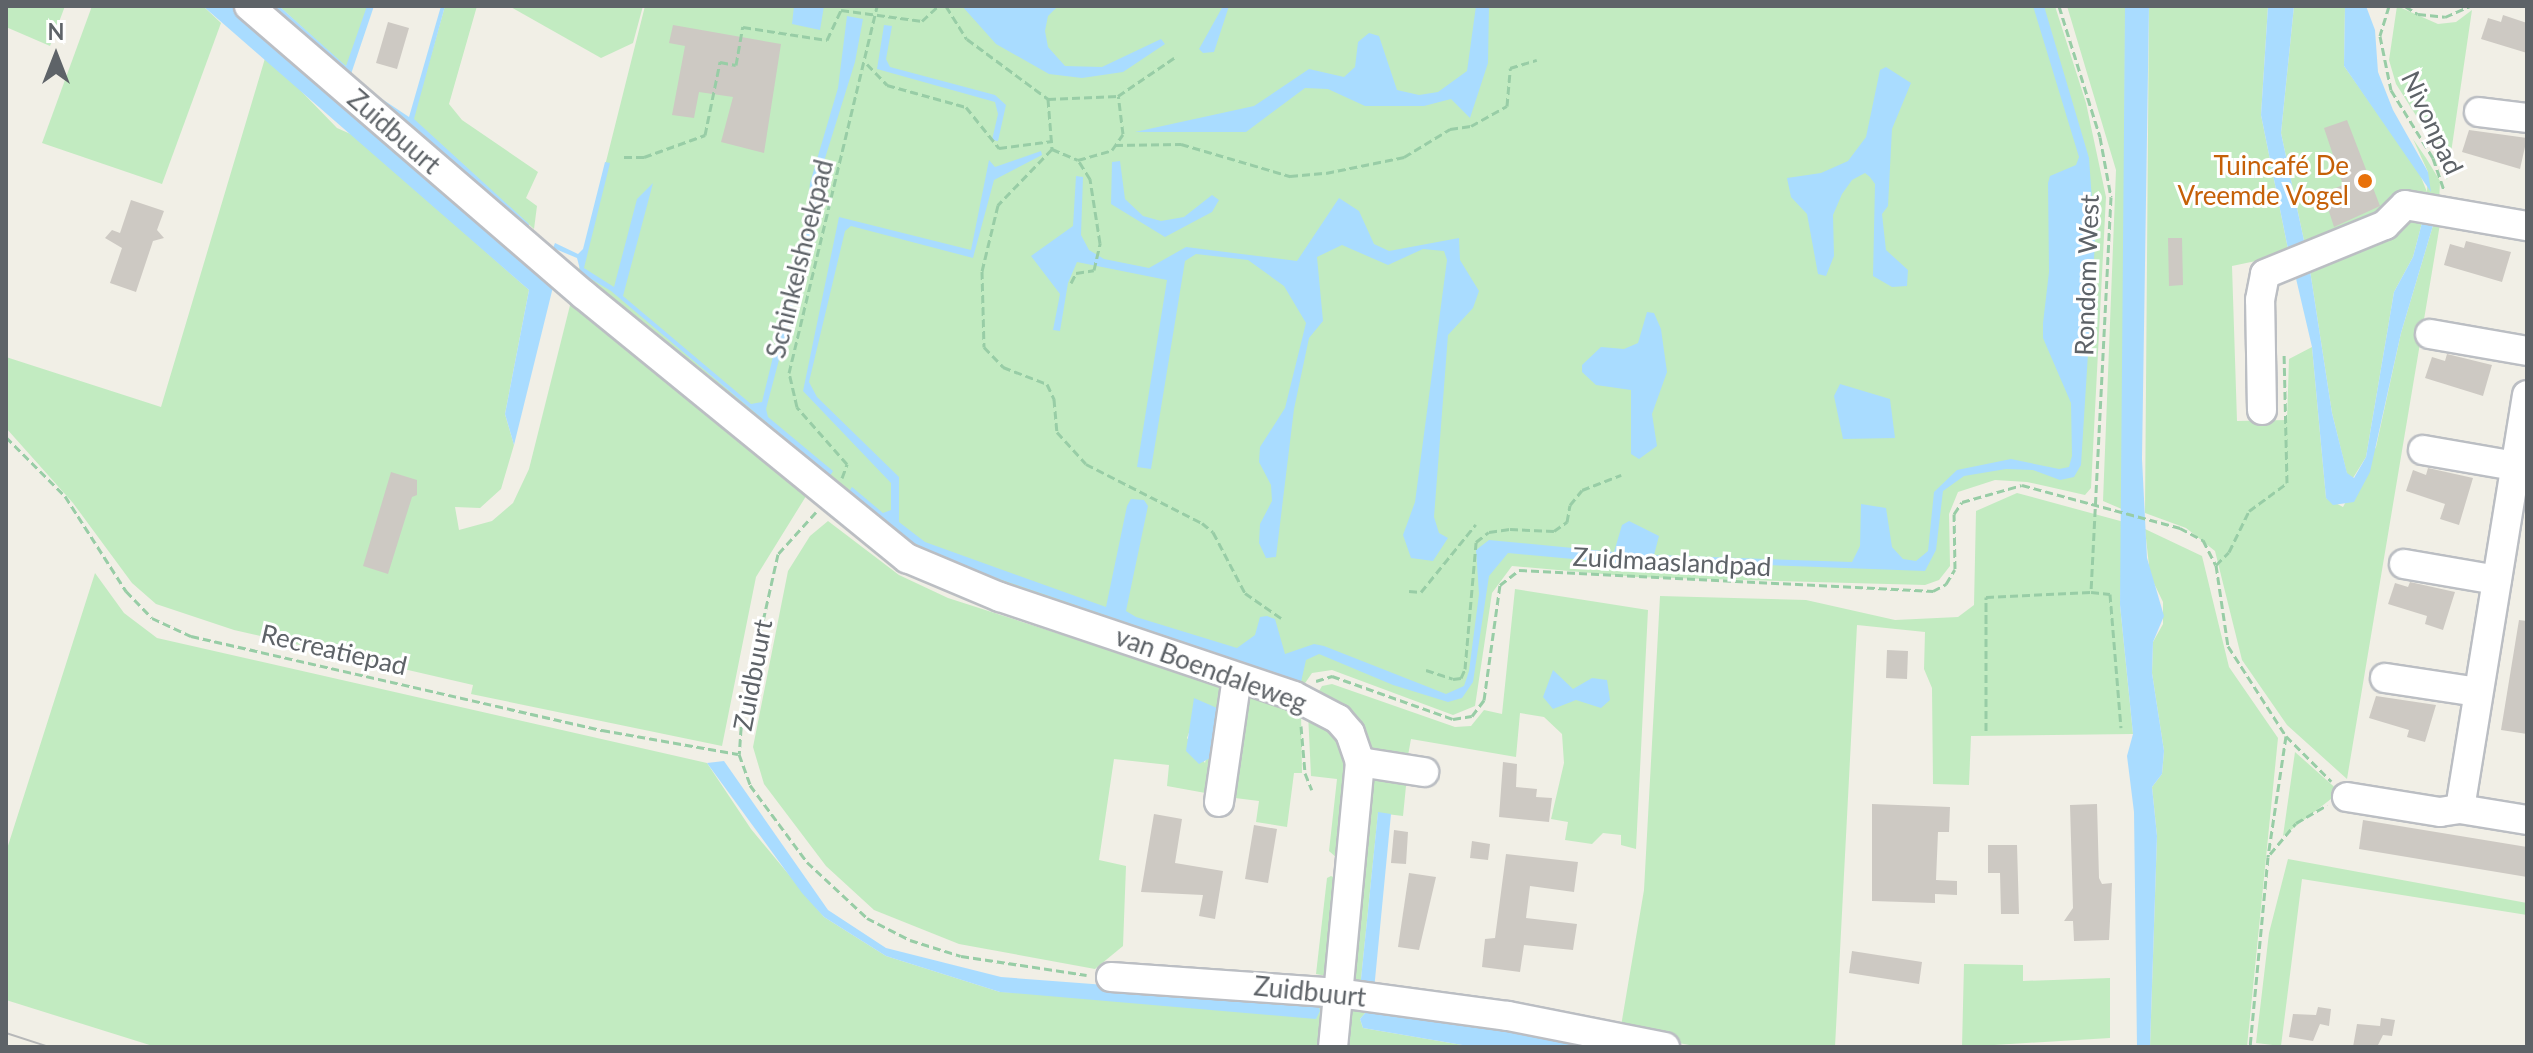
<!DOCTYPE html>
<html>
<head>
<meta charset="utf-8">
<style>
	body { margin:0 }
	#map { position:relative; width:2533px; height:1053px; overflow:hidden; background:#f1efe6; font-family:Lato,sans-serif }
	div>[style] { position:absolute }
	.green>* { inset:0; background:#c2ebc1 }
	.water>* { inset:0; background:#a9dcff }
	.building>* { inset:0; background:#cdc9c3 }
	.path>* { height:3px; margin-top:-1.5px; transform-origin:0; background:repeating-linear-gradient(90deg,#98cda6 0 8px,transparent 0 12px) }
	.roads { filter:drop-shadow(2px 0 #bbbec3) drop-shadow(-2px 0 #bbbec3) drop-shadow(0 2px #bbbec3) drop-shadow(0 -2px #bbbec3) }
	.minor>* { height:28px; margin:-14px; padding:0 14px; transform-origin:14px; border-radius:14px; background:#fff }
	.tram>* { height:2px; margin:-1px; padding:0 1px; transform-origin:1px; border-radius:1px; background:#b7b8b9 }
	.dots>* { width:22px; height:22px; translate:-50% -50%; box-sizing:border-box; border:4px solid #fff; border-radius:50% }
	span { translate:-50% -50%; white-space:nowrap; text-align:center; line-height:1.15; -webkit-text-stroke:6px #fff; paint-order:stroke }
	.street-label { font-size:26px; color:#5e6368 }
	.food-label { font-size:26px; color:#c56008 }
	.right { translate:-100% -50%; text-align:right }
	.frame { position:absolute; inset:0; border:8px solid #5e6368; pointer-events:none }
	.north { position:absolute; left:16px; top:16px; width:80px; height:80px; -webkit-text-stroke:6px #fff; paint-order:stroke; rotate:0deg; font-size:22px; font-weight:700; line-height:32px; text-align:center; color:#5e6368 }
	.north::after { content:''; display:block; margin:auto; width:28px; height:36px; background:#5e6368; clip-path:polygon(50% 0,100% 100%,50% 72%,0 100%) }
</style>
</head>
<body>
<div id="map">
	<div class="green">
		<div style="clip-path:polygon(6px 6px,65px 6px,50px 46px,6px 27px)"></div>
		<div style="clip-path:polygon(92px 6px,203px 6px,221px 23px,162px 184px,42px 143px)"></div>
		<div style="clip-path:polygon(279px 6px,368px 6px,349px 65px,345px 66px)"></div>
		<div style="clip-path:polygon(445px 6px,477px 6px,449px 104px,462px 120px,538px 172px,526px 198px,537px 206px,534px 229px,413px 119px)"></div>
		<div style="clip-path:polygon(509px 6px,643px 6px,633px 43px,601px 58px)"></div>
		<div style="clip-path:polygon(645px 6px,2055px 6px,2086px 103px,2106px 197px,2091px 488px,2085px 495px,2027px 482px,1995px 480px,1958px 492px,1949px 514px,1950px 566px,1939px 580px,1925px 585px,1637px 577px,1512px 566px,1492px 593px,1475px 706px,1453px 715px,1332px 670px,1312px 673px,1301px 689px,918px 556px,836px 494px,843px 486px,837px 480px,832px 487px,816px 480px,756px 577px,722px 746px,471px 694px,473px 685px,234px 630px,156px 604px,132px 583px,73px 503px,6px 428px,6px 357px,161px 407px,266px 55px,337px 128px,355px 136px,529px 290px,505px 414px,514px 445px,501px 489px,480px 508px,455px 507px,459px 530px,492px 521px,513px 503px,529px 469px)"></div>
		<div style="clip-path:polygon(2067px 6px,2125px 6px,2124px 510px,2103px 501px,2116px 170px)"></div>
		<div style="clip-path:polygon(2149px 6px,2268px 6px,2261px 115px,2289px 254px,2232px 266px,2237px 421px,2287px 420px,2289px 359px,2312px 347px,2326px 498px,2343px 507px,2376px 447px,2401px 333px,2434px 222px,2440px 224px,2347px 779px,2287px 725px,2242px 660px,2215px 551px,2186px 528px,2145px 513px)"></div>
		<div style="clip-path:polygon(2294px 6px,2345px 6px,2344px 66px,2419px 172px,2427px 192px,2428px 172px,2413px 139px,2426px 158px,2440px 181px,2439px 205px,2306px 250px,2281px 133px)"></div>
		<div style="clip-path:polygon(2397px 6px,2438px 24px,2456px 22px,2472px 10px,2447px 180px,2429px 136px,2396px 84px,2389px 60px)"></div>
		<div style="clip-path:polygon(2397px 219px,2423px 219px,2413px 257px,2394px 292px,2366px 457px,2353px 478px,2347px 474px,2332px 413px,2309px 264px)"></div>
		<div style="clip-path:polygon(2017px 493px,2124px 522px,2120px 605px,2133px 734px,1971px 736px,1969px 785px,1933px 784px,1932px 688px,1924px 669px,1925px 632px,1857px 625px,1835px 1047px,1700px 1047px,1620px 1032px,1644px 890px,1660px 596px,1806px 600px,1895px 620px,1958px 617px,1974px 605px,1976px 511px)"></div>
		<div style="clip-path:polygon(evenodd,828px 521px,899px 575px,948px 598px,1221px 686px,1226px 695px,1211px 794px,1167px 786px,1169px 765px,1114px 759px,1099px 860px,1126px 866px,1123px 946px,1095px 969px,959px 944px,874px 910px,826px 866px,764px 784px,753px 747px,788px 571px,810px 536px,828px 521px,1200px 703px,1217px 709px,1205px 763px,1187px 738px,1200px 703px)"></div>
		<div style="clip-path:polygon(2145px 529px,2202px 556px,2229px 667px,2278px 738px,2247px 1047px,2150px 1047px,2157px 836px,2152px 787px,2162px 774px,2164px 751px,2152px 673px,2153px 642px,2163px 624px,2163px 602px,2150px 575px)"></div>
		<div style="clip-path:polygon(95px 573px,124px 613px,157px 638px,707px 763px,751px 829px,824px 917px,886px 956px,1000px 992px,1317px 1001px,1329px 1012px,1325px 1047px,156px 1047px,6px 1000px,6px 852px)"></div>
		<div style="clip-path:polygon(1515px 589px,1648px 610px,1636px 849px,1621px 845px,1621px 835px,1603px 833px,1592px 844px,1565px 840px,1568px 822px,1551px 819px,1564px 763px,1562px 734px,1544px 717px,1520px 713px,1516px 757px,1411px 739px,1407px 761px,1369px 751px,1315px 698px,1322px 686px,1332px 684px,1455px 727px,1471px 726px,1484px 710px,1502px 714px)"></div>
		<div style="clip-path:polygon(1250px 694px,1301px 711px,1302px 773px,1294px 773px,1287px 827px,1256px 822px,1259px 801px,1227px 797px,1243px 698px)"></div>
		<div style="clip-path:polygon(1308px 713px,1337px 734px,1347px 752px,1343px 852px,1337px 858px,1329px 851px,1337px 779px,1311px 776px)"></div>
		<div style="clip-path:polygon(2295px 752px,2340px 792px,2283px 836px)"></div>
		<div style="clip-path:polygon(1407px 776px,1403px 816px,1378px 813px,1360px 989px,1353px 987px,1350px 974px,1370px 777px)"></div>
		<div style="clip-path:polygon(2288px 859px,2527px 903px,2527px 915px,2302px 879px,2281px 1046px,2256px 1043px,2269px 933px)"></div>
		<div style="clip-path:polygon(1331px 876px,1335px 878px,1332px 977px,1316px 974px,1327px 878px)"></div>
		<div style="clip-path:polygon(1964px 964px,2023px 965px,2023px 981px,2110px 978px,2110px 1038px,1962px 1047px)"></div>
		<div style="clip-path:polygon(1351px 1006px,1366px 1012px,1360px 1019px,1363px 1028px,1474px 1047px,1341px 1047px)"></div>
	</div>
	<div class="water">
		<div style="clip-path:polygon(203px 6px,238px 6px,554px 283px,514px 445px,505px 414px,529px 290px)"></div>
		<div style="clip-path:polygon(270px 6px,279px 6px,346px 66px,367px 6px,374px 6px,350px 77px)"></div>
		<div style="clip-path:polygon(441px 6px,445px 6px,414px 119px,529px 224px,528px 230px,364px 93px,367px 89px,409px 117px)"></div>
		<div style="clip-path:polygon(794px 6px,824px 6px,820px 30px,792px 24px)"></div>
		<div style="clip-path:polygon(962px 6px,1058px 6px,1048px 16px,1045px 31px,1048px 47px,1065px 66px,1102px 67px,1161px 39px,1165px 44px,1123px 72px,1082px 78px,1049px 74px,996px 44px)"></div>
		<div style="clip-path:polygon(1223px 6px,1229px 6px,1214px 52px,1203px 53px,1199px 49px)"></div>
		<div style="clip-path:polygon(1476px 6px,1489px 6px,1488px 63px,1470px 118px,1451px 99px,1424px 106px,1365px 106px,1328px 89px,1305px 88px,1246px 132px,1135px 132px,1254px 106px,1309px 69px,1344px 77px,1355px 67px,1358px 42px,1369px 33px,1379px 36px,1397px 90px,1419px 95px,1438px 92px,1467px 71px)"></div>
		<div style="clip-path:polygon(2033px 6px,2044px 6px,2089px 158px,2095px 243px,2081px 465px,2074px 477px,2060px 480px,2033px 470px,2006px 469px,1964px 476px,1943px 491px,1936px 550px,1925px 571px,1659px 561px,1638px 565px,1508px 553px,1489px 576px,1473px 682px,1462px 698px,1448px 702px,1393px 685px,1319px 654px,1306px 660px,1301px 682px,970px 569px,907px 540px,848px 493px,852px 487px,883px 513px,891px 510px,891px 483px,803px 391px,839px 217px,971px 250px,989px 160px,995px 167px,1041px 151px,1042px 155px,994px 180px,973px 258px,851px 226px,845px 231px,809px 382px,817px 397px,899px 477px,899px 522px,925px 542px,1106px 607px,1127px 506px,1131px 499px,1144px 500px,1148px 506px,1126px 611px,1136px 617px,1237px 648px,1255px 635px,1260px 617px,1267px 616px,1275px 619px,1285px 654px,1314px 644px,1324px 646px,1446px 694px,1464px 686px,1469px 671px,1479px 594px,1476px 550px,1489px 540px,1614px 552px,1622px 525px,1629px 521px,1659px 536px,1654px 555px,1852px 562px,1860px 546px,1861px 504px,1886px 508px,1892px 547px,1903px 559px,1916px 561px,1928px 551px,1934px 492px,1957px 470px,2011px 459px,2059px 469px,2069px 467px,2072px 456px,2071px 403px,2043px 338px,2043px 323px,2049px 272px,2048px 183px,2050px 176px,2076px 165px,2079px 157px)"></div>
		<div style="clip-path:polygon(2125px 6px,2149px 6px,2142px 459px,2147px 558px,2164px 616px,2153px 642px,2152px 673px,2164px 751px,2162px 774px,2152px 787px,2157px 836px,2150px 1047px,2137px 1047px,2134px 812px,2127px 756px,2133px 734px,2120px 605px)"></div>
		<div style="clip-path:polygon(2268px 6px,2294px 6px,2281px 133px,2306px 250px,2289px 254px,2261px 115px)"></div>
		<div style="clip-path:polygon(2345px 6px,2366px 6px,2375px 30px,2378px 72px,2393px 110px,2428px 172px,2431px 192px,2344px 66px)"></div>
		<div style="clip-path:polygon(847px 16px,863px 19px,855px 62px,817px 184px,816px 220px,766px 409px,768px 417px,833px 471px,830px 476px,611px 291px,581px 273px,577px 258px,553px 248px,555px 243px,578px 254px,583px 249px,605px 162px,610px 163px,584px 268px,614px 287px,637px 199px,653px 183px,623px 296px,751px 404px,762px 402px,807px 217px,810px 183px,838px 88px)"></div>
		<div style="clip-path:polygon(884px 25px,892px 26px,886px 59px,890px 67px,995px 95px,1006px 105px,998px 141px,992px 140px,998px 114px,995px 102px,877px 69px)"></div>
		<div style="clip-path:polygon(1886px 67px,1911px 83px,1892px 129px,1888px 206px,1882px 214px,1886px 250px,1908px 270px,1907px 286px,1892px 287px,1873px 276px,1875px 184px,1870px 177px,1865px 173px,1852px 180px,1842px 194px,1833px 215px,1834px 256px,1826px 276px,1818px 274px,1807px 214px,1791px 197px,1787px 178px,1821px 173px,1848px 161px,1866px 137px,1880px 70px)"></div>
		<div style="clip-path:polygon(1120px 161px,1125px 199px,1143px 216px,1161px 221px,1184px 217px,1212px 195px,1219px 200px,1212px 212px,1165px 237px,1111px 204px,1112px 162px)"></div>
		<div style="clip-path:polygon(1076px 176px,1083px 177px,1081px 235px,1089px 250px,1104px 259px,1149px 268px,1186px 247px,1297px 261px,1339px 198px,1359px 211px,1374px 244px,1389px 251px,1459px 238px,1460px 260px,1479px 291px,1473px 308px,1448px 335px,1434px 517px,1439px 533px,1448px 538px,1433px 561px,1411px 558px,1403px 535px,1415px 502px,1447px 260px,1444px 251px,1423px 249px,1388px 265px,1342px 245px,1317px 257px,1323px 321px,1309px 338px,1294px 409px,1276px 557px,1266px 558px,1259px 543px,1260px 524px,1272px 501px,1271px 485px,1259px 462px,1260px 447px,1285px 408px,1306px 323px,1284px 286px,1248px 260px,1196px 254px,1185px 261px,1151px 469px,1137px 467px,1167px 280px,1077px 262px,1068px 283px,1060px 331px,1053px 330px,1060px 294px,1031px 256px,1073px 226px)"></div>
		<div style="clip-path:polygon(2423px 219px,2434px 222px,2401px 333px,2370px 472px,2354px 502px,2333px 505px,2326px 498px,2312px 347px,2294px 270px,2309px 264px,2332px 413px,2347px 473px,2354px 478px,2366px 457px,2394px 292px,2413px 257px)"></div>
		<div style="clip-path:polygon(1647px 312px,1654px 313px,1661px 329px,1667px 372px,1652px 414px,1657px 446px,1639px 459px,1631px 454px,1631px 390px,1596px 385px,1582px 372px,1582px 365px,1601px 347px,1624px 349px,1638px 343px)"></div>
		<div style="clip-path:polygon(1840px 384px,1890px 399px,1895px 438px,1843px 439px,1834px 396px)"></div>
		<div style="clip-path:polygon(1553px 670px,1573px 689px,1592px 678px,1607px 680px,1610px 700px,1601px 708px,1576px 700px,1553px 709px,1543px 697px)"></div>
		<div style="clip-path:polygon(1194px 698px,1217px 708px,1210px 758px,1199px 764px,1186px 751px)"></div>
		<div style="clip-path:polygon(724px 761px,828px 910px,886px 948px,1001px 977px,1317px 1001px,1320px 1011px,1316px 1019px,1000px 992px,886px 956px,824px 917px,802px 893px,707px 763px)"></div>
		<div style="clip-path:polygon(1378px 812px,1391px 814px,1374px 990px,1360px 989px)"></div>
		<div style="clip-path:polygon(1366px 1012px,1531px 1035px,1600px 1047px,1474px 1047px,1363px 1028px,1360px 1019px)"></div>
	</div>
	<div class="building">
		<div style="clip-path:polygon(2503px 15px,2527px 23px,2527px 53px,2481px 39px,2488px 18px,2501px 22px)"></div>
		<div style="clip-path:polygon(388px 22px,409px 28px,397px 69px,376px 63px)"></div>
		<div style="clip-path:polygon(673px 25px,781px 44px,764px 153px,721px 142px,733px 97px,699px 92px,694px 118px,672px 115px,685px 46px,669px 43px)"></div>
		<div style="clip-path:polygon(2347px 120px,2380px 206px,2334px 227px,2323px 193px,2343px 185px,2324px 128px)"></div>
		<div style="clip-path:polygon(2469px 130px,2527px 138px,2520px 169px,2462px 152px)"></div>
		<div style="clip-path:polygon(131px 200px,164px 211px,157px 230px,164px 238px,153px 241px,136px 292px,110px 283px,122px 248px,105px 238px,112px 230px,120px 233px)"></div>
		<div style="clip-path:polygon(2168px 238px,2182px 238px,2183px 285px,2169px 286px)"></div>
		<div style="clip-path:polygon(2466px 241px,2511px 252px,2502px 282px,2444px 265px,2450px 244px,2464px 248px)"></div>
		<div style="clip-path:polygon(2447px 354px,2492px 365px,2483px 396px,2425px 378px,2432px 357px,2445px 361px)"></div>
		<div style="clip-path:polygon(2428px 468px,2473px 478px,2459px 525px,2440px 519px,2445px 504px,2406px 491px,2413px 470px,2426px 475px)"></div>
		<div style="clip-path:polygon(391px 472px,417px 480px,417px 495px,412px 497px,388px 574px,363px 566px)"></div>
		<div style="clip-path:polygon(2410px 582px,2455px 592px,2443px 630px,2425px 624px,2427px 616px,2388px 604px,2395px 583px,2408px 587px)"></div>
		<div style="clip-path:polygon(2519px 620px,2527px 621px,2527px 734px,2501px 730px)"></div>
		<div style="clip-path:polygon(1887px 650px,1908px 651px,1907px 679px,1886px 678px)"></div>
		<div style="clip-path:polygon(2376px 696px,2436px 705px,2425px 742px,2407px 737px,2409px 730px,2369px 718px)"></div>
		<div style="clip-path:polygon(1503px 762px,1517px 764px,1516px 787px,1537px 789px,1536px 797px,1552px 798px,1549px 822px,1499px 817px)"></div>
		<div style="clip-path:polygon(1872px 804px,1950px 807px,1949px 832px,1938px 832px,1936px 880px,1957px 881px,1957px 895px,1935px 894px,1935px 903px,1872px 901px)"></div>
		<div style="clip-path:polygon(2097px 804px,2099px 878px,2102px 884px,2112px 883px,2109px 940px,2074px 941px,2073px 921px,2064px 921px,2073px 908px,2070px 805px)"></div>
		<div style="clip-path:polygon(1154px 814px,1182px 819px,1175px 863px,1223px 871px,1215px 919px,1199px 916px,1203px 895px,1141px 892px)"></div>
		<div style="clip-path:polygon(2363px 820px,2527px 847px,2527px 877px,2359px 849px)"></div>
		<div style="clip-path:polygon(1254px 825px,1277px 829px,1268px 883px,1245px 879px)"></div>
		<div style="clip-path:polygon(1394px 830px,1408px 832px,1406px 864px,1391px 863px)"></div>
		<div style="clip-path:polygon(1472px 841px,1490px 844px,1488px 860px,1470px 858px)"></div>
		<div style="clip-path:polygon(1988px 845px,2017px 845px,2019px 914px,2001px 914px,2000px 873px,1988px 873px)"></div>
		<div style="clip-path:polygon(1506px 854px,1578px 862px,1574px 892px,1530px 886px,1526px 918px,1577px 924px,1573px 950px,1524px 945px,1520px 972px,1482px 967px,1485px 939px,1495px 938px)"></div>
		<div style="clip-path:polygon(1409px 873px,1436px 877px,1419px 950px,1398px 947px)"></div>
		<div style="clip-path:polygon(1852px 951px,1922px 962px,1919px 984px,1849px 973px)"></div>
		<div style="clip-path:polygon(2318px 1007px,2331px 1009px,2329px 1026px,2320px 1024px,2313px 1041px,2289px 1037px,2293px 1014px,2316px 1015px)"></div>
		<div style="clip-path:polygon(2381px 1018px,2395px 1020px,2392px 1036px,2383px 1035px,2377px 1047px,2353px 1047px,2357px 1024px,2380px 1026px)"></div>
	</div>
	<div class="path">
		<div style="left:946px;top:6px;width:39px;rotate:58deg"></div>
		<div style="left:967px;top:39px;width:101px;rotate:36.5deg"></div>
		<div style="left:1048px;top:99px;width:70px;rotate:-2.5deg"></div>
		<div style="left:1118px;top:96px;width:68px;rotate:-34.2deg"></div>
		<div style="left:2059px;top:6px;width:137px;rotate:72.6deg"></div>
		<div style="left:2100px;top:137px;width:61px;rotate:79.6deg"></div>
		<div style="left:2111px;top:197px;width:396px;rotate:92.9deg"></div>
		<div style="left:2389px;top:6px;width:31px;rotate:107deg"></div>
		<div style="left:2380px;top:36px;width:55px;rotate:78.5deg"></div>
		<div style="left:2391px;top:90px;width:80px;rotate:58.3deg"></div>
		<div style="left:2433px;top:158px;width:34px;rotate:71deg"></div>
		<div style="left:2405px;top:6px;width:15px;rotate:32deg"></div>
		<div style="left:2418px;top:14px;width:27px;rotate:6deg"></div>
		<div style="left:2445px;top:17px;width:27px;rotate:-24deg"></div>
		<div style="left:867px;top:64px;width:29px;rotate:46deg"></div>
		<div style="left:887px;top:85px;width:82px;rotate:15.6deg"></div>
		<div style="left:966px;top:107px;width:53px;rotate:51.2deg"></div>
		<div style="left:999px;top:148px;width:54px;rotate:-7.4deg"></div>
		<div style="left:1048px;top:99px;width:50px;rotate:85.4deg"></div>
		<div style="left:1052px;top:149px;width:28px;rotate:23deg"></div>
		<div style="left:1078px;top:160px;width:35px;rotate:-16deg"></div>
		<div style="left:1112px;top:150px;width:19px;rotate:-55deg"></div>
		<div style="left:1123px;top:134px;width:38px;rotate:-97deg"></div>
		<div style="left:1115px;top:145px;width:66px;rotate:-0.9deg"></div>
		<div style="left:1181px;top:144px;width:114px;rotate:16.4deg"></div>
		<div style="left:1290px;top:176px;width:36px;rotate:-5deg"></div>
		<div style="left:1326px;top:173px;width:80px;rotate:-11.6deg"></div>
		<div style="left:1404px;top:157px;width:54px;rotate:-31.3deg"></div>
		<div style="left:1450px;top:129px;width:21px;rotate:-8deg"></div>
		<div style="left:1471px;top:126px;width:41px;rotate:-29.1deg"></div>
		<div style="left:1507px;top:106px;width:38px;rotate:-85deg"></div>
		<div style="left:1510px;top:68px;width:28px;rotate:-17deg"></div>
		<div style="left:1052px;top:149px;width:78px;rotate:134deg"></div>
		<div style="left:998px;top:205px;width:68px;rotate:103.6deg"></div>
		<div style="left:982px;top:271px;width:76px;rotate:88.5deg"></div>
		<div style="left:984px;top:347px;width:28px;rotate:46deg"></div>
		<div style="left:1003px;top:367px;width:47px;rotate:21.1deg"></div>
		<div style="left:1047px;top:384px;width:17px;rotate:65deg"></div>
		<div style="left:1054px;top:399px;width:33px;rotate:85deg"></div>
		<div style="left:1057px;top:432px;width:43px;rotate:47.8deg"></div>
		<div style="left:1086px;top:464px;width:130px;rotate:27deg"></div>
		<div style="left:1202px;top:523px;width:14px;rotate:39deg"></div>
		<div style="left:1213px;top:532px;width:69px;rotate:62.3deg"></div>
		<div style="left:1245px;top:593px;width:44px;rotate:34.8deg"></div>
		<div style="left:624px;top:157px;width:20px"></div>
		<div style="left:644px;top:157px;width:65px;rotate:-19.8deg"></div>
		<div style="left:705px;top:135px;width:75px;rotate:-78.4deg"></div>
		<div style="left:720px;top:62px;width:16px;rotate:11deg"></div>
		<div style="left:736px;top:65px;width:39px;rotate:-80deg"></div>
		<div style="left:743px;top:27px;width:85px;rotate:8.8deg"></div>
		<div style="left:827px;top:40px;width:33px;rotate:-65deg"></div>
		<div style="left:841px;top:10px;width:82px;rotate:7.7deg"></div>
		<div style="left:922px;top:21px;width:22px;rotate:-43deg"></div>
		<div style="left:1071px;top:283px;width:11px;rotate:-63deg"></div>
		<div style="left:1076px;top:273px;width:18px;rotate:-9deg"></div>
		<div style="left:1094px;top:270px;width:28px;rotate:-77deg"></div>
		<div style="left:1100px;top:243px;width:65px;rotate:-98.9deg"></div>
		<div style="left:1090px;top:179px;width:22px;rotate:-122deg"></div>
		<div style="left:6px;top:437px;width:83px;rotate:45deg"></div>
		<div style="left:65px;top:496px;width:113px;rotate:57.3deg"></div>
		<div style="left:126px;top:591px;width:37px;rotate:46deg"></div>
		<div style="left:152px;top:618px;width:43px;rotate:24.8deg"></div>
		<div style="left:191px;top:636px;width:422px;rotate:12.9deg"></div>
		<div style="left:602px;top:730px;width:138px;rotate:10deg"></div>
		<div style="left:842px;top:478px;width:15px;rotate:-70deg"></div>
		<div style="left:847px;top:464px;width:76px;rotate:-131.3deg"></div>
		<div style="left:797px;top:407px;width:35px;rotate:-103deg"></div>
		<div style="left:789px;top:373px;width:377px;rotate:-76.5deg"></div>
		<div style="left:816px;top:512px;width:57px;rotate:132.1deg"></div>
		<div style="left:778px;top:554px;width:165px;rotate:102.6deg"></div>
		<div style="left:742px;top:715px;width:39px;rotate:94deg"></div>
		<div style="left:739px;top:754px;width:33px;rotate:70deg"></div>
		<div style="left:750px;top:785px;width:96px;rotate:53.5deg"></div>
		<div style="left:807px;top:862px;width:82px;rotate:43deg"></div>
		<div style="left:867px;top:918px;width:48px;rotate:27.1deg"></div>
		<div style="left:910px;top:940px;width:53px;rotate:17.4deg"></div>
		<div style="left:961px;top:956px;width:127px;rotate:8.6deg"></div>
		<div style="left:2216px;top:565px;width:18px;rotate:-45deg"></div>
		<div style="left:2229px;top:552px;width:46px;rotate:-64deg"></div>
		<div style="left:2249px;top:511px;width:47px;rotate:-36.4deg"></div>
		<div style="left:2287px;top:483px;width:130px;rotate:-91.3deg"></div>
		<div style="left:1409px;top:591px;width:12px;rotate:5deg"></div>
		<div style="left:1421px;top:592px;width:87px;rotate:-51deg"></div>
		<div style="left:1426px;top:670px;width:28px;rotate:18deg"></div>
		<div style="left:1453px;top:679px;width:8px;rotate:-7deg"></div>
		<div style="left:1461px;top:678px;width:10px;rotate:-66deg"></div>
		<div style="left:1465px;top:669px;width:127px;rotate:-85deg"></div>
		<div style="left:1476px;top:542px;width:16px;rotate:-38deg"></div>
		<div style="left:1489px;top:532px;width:21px;rotate:-8deg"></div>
		<div style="left:1510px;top:529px;width:44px;rotate:2.6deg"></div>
		<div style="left:1554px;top:531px;width:16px;rotate:-35deg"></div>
		<div style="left:1567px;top:522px;width:17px;rotate:-80deg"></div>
		<div style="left:1570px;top:505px;width:19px;rotate:-51deg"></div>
		<div style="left:1582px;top:490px;width:42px;rotate:-21deg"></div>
		<div style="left:1316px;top:681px;width:17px;rotate:-17deg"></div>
		<div style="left:1332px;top:676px;width:128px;rotate:19.6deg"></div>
		<div style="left:1453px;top:719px;width:19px;rotate:-9deg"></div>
		<div style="left:1472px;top:716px;width:20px;rotate:-53deg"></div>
		<div style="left:1484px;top:700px;width:116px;rotate:-82.1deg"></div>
		<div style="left:1500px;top:585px;width:24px;rotate:-38deg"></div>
		<div style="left:1519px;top:570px;width:415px;rotate:2.9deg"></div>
		<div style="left:1933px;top:591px;width:15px;rotate:-28deg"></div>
		<div style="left:1946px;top:584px;width:17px;rotate:-59deg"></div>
		<div style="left:1955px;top:569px;width:55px;rotate:-91deg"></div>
		<div style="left:1954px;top:514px;width:14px;rotate:-56deg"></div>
		<div style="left:1962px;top:502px;width:62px;rotate:-15.8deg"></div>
		<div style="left:2022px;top:485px;width:164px;rotate:15.2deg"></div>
		<div style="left:2180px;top:528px;width:26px;rotate:28deg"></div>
		<div style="left:2203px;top:540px;width:28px;rotate:63deg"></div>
		<div style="left:2216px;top:565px;width:82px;rotate:81.6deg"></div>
		<div style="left:2228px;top:646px;width:107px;rotate:57.2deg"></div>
		<div style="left:2286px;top:736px;width:122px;rotate:98.5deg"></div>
		<div style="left:2268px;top:857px;width:191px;rotate:95.4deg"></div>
		<div style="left:1301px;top:726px;width:47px;rotate:85.1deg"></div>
		<div style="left:1305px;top:773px;width:18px;rotate:68deg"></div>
		<div style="left:1986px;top:731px;width:134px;rotate:-90deg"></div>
		<div style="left:1986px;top:597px;width:105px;rotate:-2.7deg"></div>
		<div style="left:2091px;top:592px;width:19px;rotate:6deg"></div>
		<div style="left:2110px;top:594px;width:134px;rotate:85.3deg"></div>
		<div style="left:2286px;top:736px;width:64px;rotate:45deg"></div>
		<div style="left:2270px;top:854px;width:40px;rotate:-50deg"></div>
		<div style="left:2296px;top:823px;width:36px;rotate:-30deg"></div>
	</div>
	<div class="roads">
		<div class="minor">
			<div style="left:249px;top:6px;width:442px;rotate:40.8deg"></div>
			<div style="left:584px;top:295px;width:417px;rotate:39.2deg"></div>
			<div style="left:907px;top:558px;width:101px;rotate:22.8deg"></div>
			<div style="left:1000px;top:597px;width:310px;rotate:18.6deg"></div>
			<div style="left:1294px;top:696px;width:50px;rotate:27.6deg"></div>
			<div style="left:1338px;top:719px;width:18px;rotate:49deg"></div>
			<div style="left:1350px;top:733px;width:31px;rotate:71deg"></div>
			<div style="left:1360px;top:762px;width:286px;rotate:95.4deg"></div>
			<div style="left:2479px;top:112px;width:48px;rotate:7.1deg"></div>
			<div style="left:2430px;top:334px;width:98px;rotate:9.9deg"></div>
			<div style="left:2527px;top:395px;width:419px;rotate:99.2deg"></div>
			<div style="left:2460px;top:809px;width:68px;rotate:9.3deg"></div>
			<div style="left:2262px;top:410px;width:110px;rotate:-91deg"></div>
			<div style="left:2260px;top:300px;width:26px;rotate:-79deg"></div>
			<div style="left:2265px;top:274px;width:130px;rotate:-22.2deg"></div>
			<div style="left:2385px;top:225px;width:28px;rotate:-45deg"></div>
			<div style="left:2405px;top:205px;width:124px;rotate:9.8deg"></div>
			<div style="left:2423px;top:450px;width:93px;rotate:9.9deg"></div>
			<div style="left:2404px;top:564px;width:94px;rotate:9.8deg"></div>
			<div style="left:2385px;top:678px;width:94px;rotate:8.6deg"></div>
			<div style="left:1360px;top:762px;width:65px;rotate:8.9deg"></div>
			<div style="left:2347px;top:797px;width:94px;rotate:9.2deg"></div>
			<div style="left:2440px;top:812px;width:20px;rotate:-9deg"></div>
			<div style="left:1219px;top:802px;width:126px;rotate:-81.8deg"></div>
			<div style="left:1111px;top:977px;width:228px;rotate:4deg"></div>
			<div style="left:1338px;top:993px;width:172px;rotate:7.7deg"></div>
			<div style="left:1508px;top:1016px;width:160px;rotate:11.2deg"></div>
		</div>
	</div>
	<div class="tram">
		<div style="left:6px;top:1033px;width:45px;rotate:18deg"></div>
	</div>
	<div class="dots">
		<div style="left:2365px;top:181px;background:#e8710a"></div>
	</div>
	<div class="street-label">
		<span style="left:2432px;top:123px;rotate:65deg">Nivonpad</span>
		<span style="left:394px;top:132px;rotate:41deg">Zuidbuurt</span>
		<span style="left:800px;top:259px;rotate:-76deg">Schinkelshoekpad</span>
		<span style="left:2087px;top:275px;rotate:-88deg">Rondom West</span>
		<span style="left:1672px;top:562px;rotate:3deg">Zuidmaaslandpad</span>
		<span style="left:334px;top:650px;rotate:13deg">Recreatiepad</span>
		<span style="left:1211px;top:670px;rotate:20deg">van Boendaleweg</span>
		<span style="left:753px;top:675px;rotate:-79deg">Zuidbuurt</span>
		<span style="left:1310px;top:992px;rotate:6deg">Zuidbuurt</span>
	</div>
	<div class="food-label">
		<span class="right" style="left:2349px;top:181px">Tuincafé De<br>Vreemde Vogel</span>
	</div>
	<div class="frame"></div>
	<div class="north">N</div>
</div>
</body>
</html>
